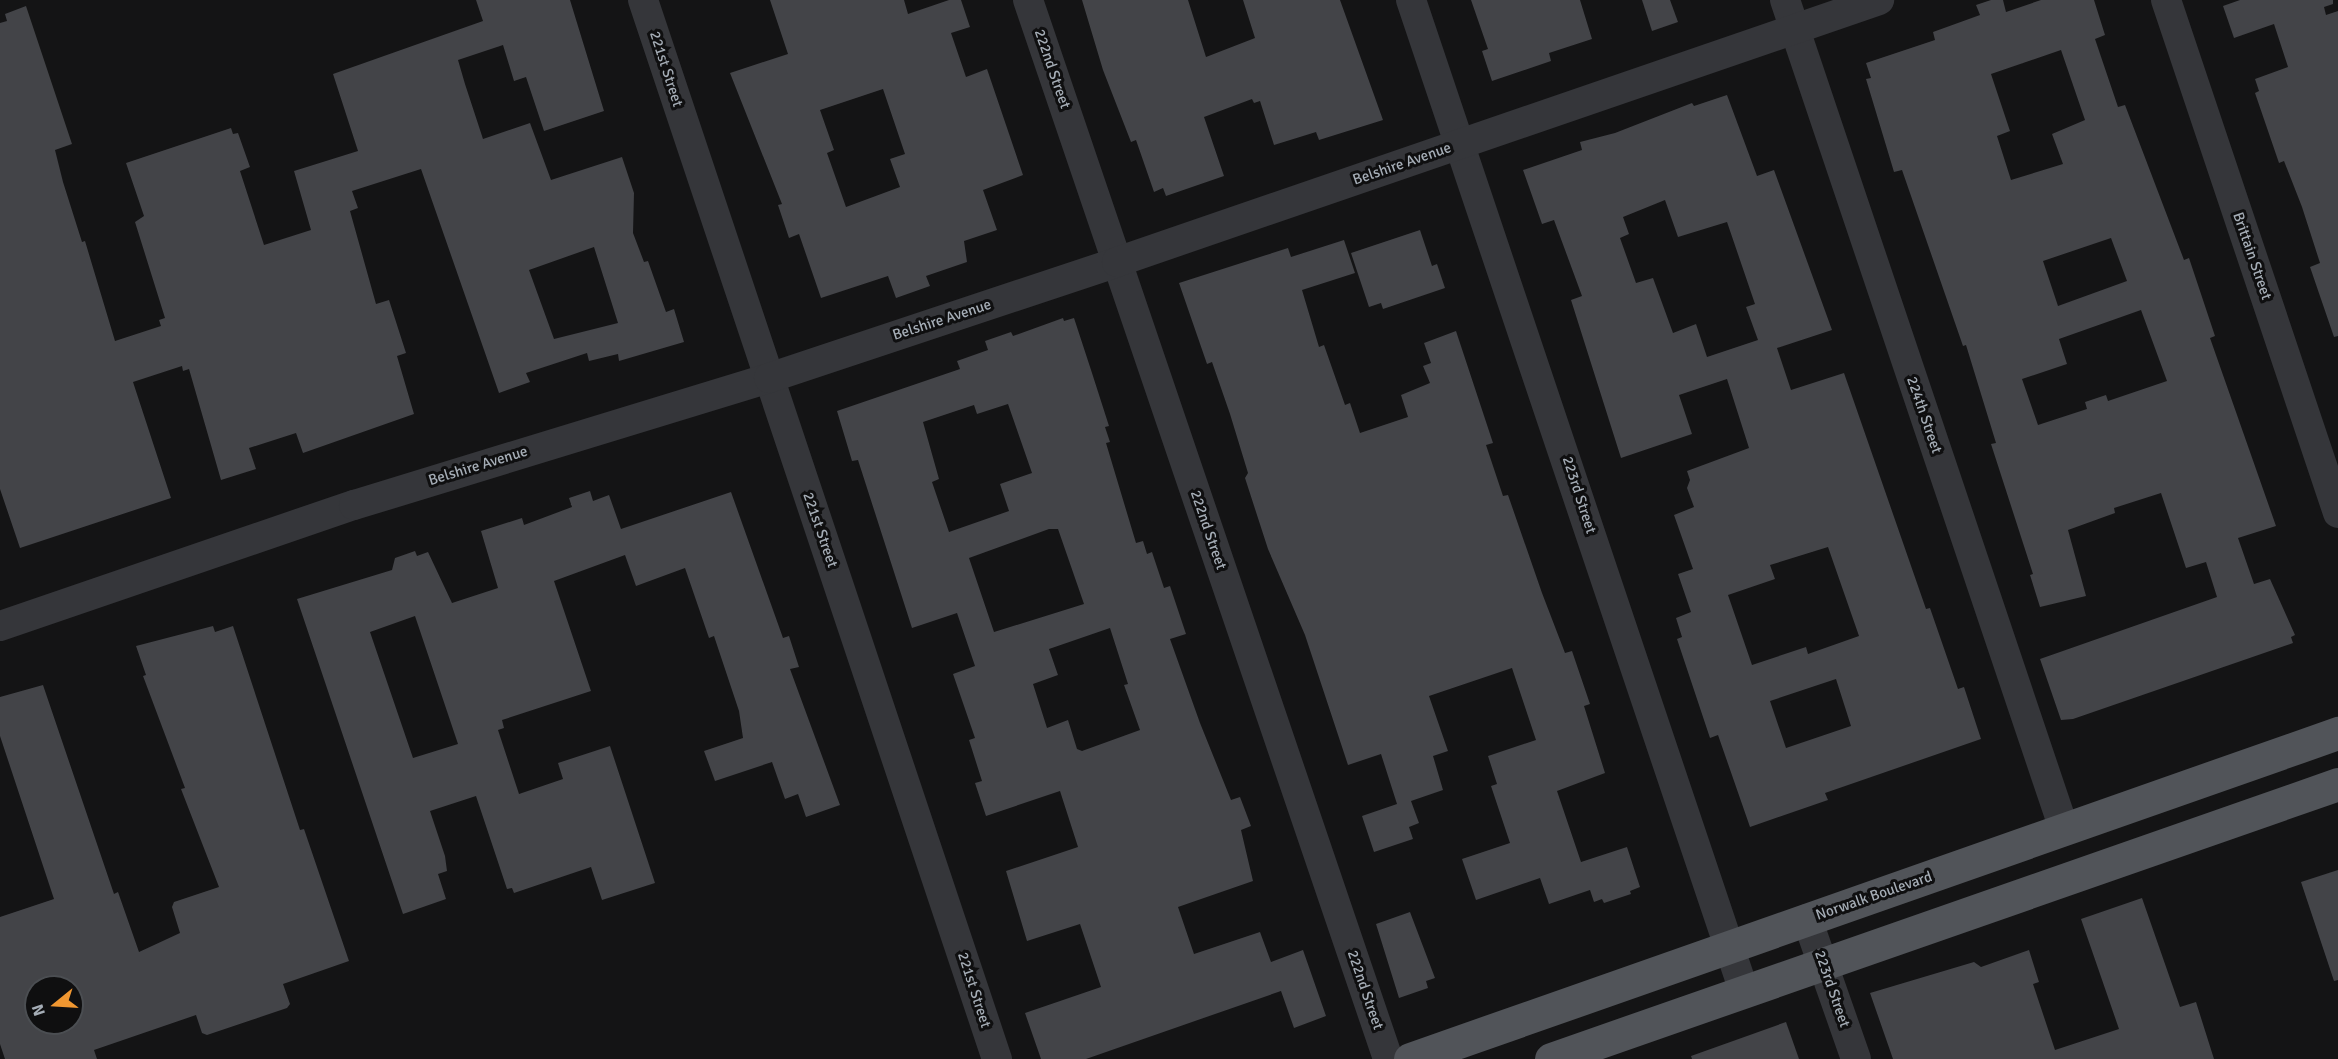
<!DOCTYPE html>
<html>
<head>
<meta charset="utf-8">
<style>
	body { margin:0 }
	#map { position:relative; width:2338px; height:1059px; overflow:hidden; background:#141415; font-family:Signika,sans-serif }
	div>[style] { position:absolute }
	.building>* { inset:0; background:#434448 }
	.minor>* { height:30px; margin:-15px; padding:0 15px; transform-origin:15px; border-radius:15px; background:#35363a }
	.major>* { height:33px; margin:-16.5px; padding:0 16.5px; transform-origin:16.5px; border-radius:16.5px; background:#515459 }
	span { translate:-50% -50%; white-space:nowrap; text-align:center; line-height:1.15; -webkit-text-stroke:6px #0f0f10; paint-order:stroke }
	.street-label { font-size:15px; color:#a5adb6 }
	.north { position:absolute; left:24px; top:975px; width:60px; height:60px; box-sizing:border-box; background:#0f0f10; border:2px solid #4b4e52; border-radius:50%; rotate:252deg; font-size:16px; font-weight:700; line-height:24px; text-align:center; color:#a5adb6 }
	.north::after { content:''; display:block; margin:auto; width:21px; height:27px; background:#f09731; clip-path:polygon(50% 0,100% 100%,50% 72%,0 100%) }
</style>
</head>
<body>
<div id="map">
	<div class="building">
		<div style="clip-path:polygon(evenodd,476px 0,570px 0,604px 111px,544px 131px,526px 77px,514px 81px,503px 45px,458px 60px,465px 84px,483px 139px,530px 123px,551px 180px,622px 157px,634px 193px,633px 233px,644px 262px,648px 261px,666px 312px,674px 309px,684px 342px,619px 361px,618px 354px,589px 361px,587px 353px,526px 373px,530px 382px,499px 393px,421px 169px,352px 191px,358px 208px,350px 211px,376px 304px,389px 300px,406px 353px,397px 356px,414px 414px,303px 453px,296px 433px,249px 448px,256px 469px,221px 480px,189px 369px,183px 371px,182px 366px,133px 382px,171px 498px,20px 548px,0 489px,0 23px,7px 21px,5px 14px,26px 6px,72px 144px,55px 150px,63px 182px,82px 242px,85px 241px,115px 341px,161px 326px,159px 320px,165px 318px,135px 222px,144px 216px,126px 163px,231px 128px,233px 134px,238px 133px,250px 167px,240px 171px,264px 245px,311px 230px,294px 171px,358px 151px,333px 74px,483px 21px,476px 0,594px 247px,618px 323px,554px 339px,529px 270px,594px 247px)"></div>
		<div style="clip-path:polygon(evenodd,770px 0,904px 0,908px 14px,949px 0,961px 0,970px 27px,951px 33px,966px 77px,987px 69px,1023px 175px,983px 190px,997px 230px,964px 241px,967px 262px,926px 276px,930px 286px,896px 298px,888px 276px,821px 298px,799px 234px,789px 238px,778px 205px,782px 204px,730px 73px,788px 54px,770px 0,883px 89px,905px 154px,890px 159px,900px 187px,846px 207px,827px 153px,834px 150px,820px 110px,883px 89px)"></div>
		<div style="clip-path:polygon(1082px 0,1188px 0,1206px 57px,1255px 38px,1243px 0,1340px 0,1383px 120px,1319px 140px,1316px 132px,1274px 145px,1260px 101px,1254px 103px,1252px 99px,1204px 117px,1224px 176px,1166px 196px,1163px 188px,1154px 192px,1136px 140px,1131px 142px,1103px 70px)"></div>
		<div style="clip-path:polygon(1471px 0,1580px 0,1592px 39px,1549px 53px,1551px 61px,1492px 81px,1482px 51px,1488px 49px)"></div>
		<div style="clip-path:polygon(1642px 0,1670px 0,1678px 22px,1652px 31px)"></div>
		<div style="clip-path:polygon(evenodd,1991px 0,2003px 0,2006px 12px,2041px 0,2094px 0,2105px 35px,2095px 39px,2118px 107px,2125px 105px,2184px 260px,2189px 258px,2215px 336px,2210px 338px,2276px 526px,2238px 538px,2254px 584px,2270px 579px,2295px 635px,2291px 637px,2293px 643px,2073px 719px,2061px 720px,2040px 659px,2217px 597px,2206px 562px,2186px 568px,2161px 493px,2114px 508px,2115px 513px,2068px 530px,2086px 596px,2040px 607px,2030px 575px,2033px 574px,1991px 444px,1996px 443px,1966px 345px,1963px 346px,1902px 170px,1894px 172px,1866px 79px,1871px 78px,1866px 63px,1935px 40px,1933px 32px,1980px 15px,1976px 5px,1991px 0,2061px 50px,2085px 120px,2052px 134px,2063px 164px,2011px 180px,1997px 136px,2010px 131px,1991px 74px,2061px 50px,1991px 0,2111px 238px,2127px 281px,2058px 306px,2043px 261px,2111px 238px,1991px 0,2141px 310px,2167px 381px,2108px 401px,2106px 395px,2085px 402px,2087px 409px,2038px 425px,2022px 379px,2067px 364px,2059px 339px,2141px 310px)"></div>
		<div style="clip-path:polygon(2240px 0,2333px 0,2333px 4px,2324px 7px,2326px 15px,2338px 11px,2338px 336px,2334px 337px,2310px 267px,2320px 263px,2302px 207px,2284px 161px,2279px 163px,2255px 93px,2259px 91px,2255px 79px,2288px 67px,2274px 24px,2234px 38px,2223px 6px)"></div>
		<div style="clip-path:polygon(evenodd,1727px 95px,1757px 176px,1774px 170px,1832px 330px,1777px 348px,1791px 390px,1844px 373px,1926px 609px,1930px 608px,1958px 689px,1964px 687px,1981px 739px,1825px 793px,1828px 800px,1750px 827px,1718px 735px,1710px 738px,1677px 639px,1682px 637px,1676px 618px,1691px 612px,1678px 574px,1693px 569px,1674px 515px,1694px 507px,1687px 488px,1690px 480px,1687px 471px,1749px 448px,1727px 379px,1679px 395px,1692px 434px,1621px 458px,1571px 300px,1582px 296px,1554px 220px,1542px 224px,1523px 170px,1582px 150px,1580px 142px,1615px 133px,1692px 103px,1694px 106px,1727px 95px,1665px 200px,1678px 237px,1727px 222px,1755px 304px,1746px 307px,1758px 340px,1707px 357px,1696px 324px,1673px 333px,1653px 278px,1636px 283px,1620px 238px,1629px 234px,1623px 217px,1665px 200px,1727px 95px,1828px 547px,1859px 636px,1808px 654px,1806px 647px,1752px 665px,1728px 595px,1775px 579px,1770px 565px,1828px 547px,1727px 95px,1836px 679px,1851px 726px,1786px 748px,1770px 701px,1836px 679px)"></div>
		<div style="clip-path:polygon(1420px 230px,1432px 266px,1437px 264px,1445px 288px,1383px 309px,1381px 303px,1369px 307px,1351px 253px)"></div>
		<div style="clip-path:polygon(1344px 240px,1355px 273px,1302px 290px,1319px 347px,1324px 345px,1345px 405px,1350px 403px,1360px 433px,1408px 417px,1401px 395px,1430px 383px,1423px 366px,1431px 363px,1424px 343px,1456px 331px,1493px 443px,1486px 445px,1503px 496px,1508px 495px,1542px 593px,1565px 653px,1572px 651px,1590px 704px,1584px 706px,1605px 773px,1557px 791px,1581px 862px,1627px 847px,1640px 887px,1630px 891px,1631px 894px,1604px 903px,1602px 899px,1594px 902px,1590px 890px,1549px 904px,1540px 878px,1476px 900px,1462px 859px,1510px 843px,1491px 786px,1497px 784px,1488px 756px,1536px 740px,1512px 668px,1429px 696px,1448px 751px,1433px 756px,1443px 790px,1411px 801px,1419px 823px,1409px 827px,1413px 839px,1374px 852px,1362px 816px,1397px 804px,1381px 754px,1348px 765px,1305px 635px,1268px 549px,1245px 478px,1248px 473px,1230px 414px,1212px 362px,1207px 364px,1179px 283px,1288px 248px,1291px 257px)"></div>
		<div style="clip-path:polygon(evenodd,1063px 318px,1064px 321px,1074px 318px,1092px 373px,1109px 426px,1105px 427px,1110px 442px,1106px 443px,1136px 543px,1143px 541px,1147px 554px,1152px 552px,1164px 588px,1170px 586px,1186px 634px,1170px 639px,1200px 723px,1231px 800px,1240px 797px,1251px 826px,1241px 830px,1253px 881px,1178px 907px,1194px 954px,1260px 932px,1271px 962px,1303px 950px,1326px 1016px,1294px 1028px,1281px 991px,1086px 1059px,1041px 1059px,1025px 1013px,1101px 987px,1080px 924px,1027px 941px,1006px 871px,1078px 847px,1060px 791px,986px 816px,975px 783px,982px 781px,969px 740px,975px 738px,953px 674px,975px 666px,957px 613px,912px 628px,858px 460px,852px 461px,837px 411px,960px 369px,957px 361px,988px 350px,985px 341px,1011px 332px,1013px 336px,1063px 318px,1008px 404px,1032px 473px,1000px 484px,1009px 511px,949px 532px,932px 482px,939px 479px,923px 422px,974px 405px,977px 414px,1008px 404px,1063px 318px,1049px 529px,1058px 529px,1084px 604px,994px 632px,969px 558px,1049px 529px,1063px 318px,1110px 628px,1128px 684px,1124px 685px,1140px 730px,1082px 751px,1077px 749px,1068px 720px,1047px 728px,1033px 684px,1058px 675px,1049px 649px,1110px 628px)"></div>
		<div style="clip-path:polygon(evenodd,590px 491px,593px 501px,609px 495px,621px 529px,731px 492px,783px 638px,789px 636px,799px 667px,790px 669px,840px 805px,806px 817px,798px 794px,785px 799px,772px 762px,715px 781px,704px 751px,743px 738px,739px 711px,714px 636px,709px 638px,685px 568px,636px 586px,625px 555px,554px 581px,591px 691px,502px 720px,504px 728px,498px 730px,519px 794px,563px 779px,558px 763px,610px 746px,655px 883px,602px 900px,591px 867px,514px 893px,512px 888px,507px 889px,476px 796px,430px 811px,445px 856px,447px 871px,438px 874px,446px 899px,403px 914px,297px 599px,392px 570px,395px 558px,415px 551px,417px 556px,428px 552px,452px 603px,498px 588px,481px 531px,522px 518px,524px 525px,572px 507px,569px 498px,590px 491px,415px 616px,458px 744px,413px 758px,370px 632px,415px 616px)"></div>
		<div style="clip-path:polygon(evenodd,213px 626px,215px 632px,233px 626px,300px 830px,304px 829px,349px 961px,283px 984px,290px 1004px,287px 1008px,207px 1035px,202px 1033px,196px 1015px,94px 1050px,97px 1059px,5px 1059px,0 1044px,0 917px,54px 899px,0 736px,0 697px,43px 685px,114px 894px,118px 892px,139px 952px,180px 933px,172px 907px,174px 902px,219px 887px,181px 789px,185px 788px,143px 676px,146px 675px,136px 646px,213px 626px,36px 987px,72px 987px,72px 1023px,36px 1023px,36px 987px)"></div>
		<div style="clip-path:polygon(2338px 870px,2338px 980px,2334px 981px,2301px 882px)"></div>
		<div style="clip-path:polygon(2142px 898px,2180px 1007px,2196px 1002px,2214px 1059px,1893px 1059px,1870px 993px,1974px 962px,1981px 967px,2029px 950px,2039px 982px,2033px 984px,2055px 1050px,2119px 1029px,2081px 919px)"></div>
		<div style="clip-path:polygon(1410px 912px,1435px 978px,1426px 981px,1428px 988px,1399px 998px,1376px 924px)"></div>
		<div style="clip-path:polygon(1786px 1022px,1799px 1059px,1692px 1059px,1691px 1056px)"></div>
	</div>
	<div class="minor">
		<div style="left:643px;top:0;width:1117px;rotate:71.52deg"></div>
		<div style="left:1028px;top:0;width:1119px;rotate:71.22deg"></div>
		<div style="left:1411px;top:0;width:1045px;rotate:71.43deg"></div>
		<div style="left:1785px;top:0;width:875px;rotate:71.4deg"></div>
		<div style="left:2166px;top:0;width:541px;rotate:71.46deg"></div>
		<div style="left:0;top:626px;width:374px;rotate:-18.9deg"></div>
		<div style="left:354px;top:505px;width:434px;rotate:-17deg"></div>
		<div style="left:769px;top:378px;width:367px;rotate:-18.4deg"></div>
		<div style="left:1117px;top:262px;width:806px;rotate:-18.97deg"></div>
		<div style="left:1807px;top:919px;width:148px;rotate:70.7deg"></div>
	</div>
	<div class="major">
		<div style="left:1410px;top:1059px;width:984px;rotate:-19.36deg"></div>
		<div style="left:1551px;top:1059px;width:834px;rotate:-19.26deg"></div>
	</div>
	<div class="street-label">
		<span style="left:666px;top:69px;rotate:72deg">221st Street</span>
		<span style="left:1052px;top:69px;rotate:71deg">222nd Street</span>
		<span style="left:1402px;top:164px;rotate:-19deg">Belshire Avenue</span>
		<span style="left:2252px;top:256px;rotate:71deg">Brittain Street</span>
		<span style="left:942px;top:320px;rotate:-18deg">Belshire Avenue</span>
		<span style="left:1924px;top:415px;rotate:71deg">224th Street</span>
		<span style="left:478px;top:466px;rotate:-17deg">Belshire Avenue</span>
		<span style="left:1579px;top:495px;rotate:72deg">223rd Street</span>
		<span style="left:820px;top:530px;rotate:71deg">221st Street</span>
		<span style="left:1208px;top:530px;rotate:71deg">222nd Street</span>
		<span style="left:1874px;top:896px;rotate:-19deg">Norwalk Boulevard</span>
		<span style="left:1832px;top:989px;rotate:71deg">223rd Street</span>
		<span style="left:974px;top:990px;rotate:72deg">221st Street</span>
		<span style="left:1365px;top:990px;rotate:71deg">222nd Street</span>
	</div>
	<div class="north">N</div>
</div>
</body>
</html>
